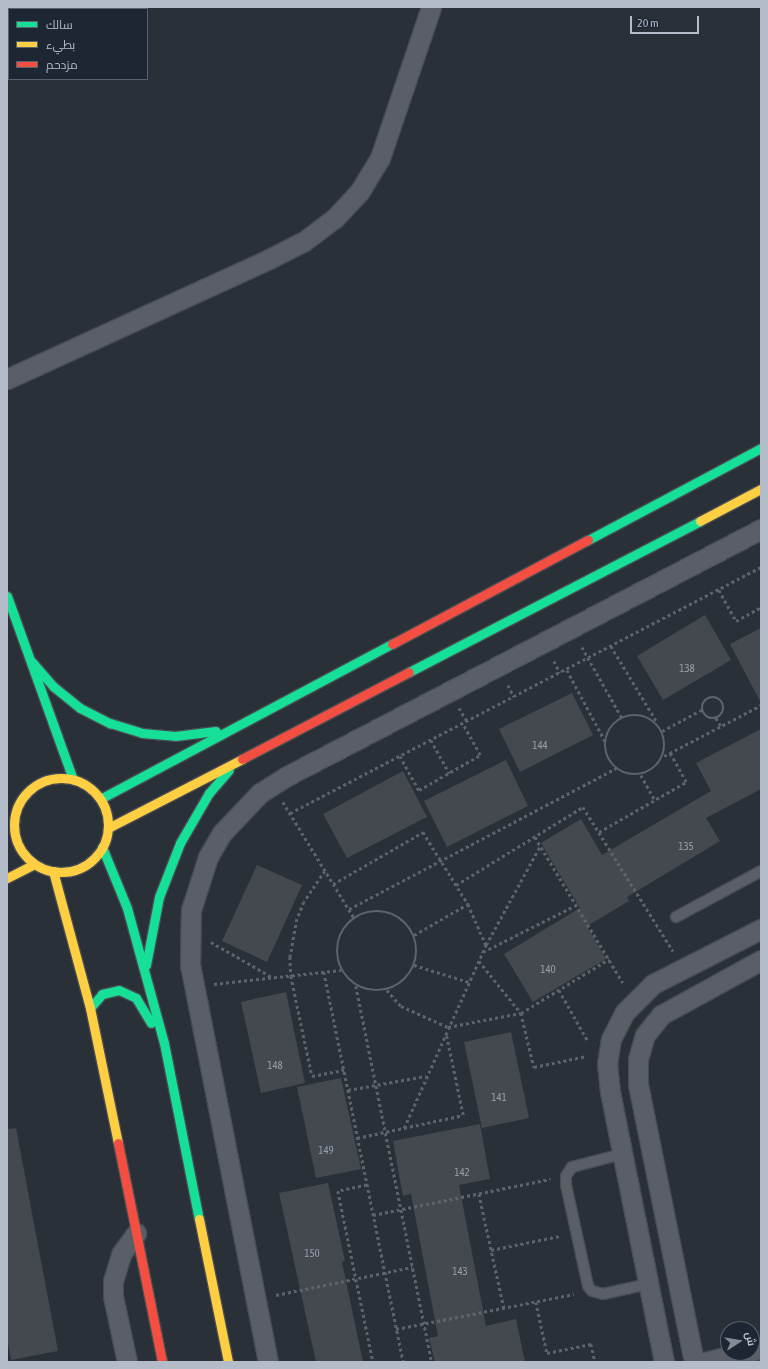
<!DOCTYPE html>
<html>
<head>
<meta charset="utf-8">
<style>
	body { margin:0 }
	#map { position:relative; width:768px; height:1369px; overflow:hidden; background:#2a3038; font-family:"Asap Condensed",Cairo,sans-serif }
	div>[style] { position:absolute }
	.building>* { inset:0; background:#444950 }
	.path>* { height:2.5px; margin-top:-1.25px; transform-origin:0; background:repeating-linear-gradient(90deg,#5d636a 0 3px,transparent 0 6px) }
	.path>.ring { margin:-1.25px; padding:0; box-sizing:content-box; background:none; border:2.5px solid #5d636a; border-radius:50% }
	.roads { filter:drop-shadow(1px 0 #484c53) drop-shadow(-1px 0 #484c53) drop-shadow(0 1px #484c53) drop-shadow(0 -1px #484c53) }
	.lane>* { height:10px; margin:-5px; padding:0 5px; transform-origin:5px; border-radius:5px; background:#5a5e66 }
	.street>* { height:19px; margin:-9.5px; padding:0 9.5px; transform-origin:9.5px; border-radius:9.5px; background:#5a5e66 }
	.fast>* { height:9px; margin:-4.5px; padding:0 4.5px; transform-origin:4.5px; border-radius:4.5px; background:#16e098 }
	.slow>* { height:9px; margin:-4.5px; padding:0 4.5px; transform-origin:4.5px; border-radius:4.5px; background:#ffcf43 }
	.slow>.ring { margin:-4.5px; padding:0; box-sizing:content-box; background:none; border:9px solid #ffcf43; border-radius:50% }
	.jam>* { height:9px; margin:-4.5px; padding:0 4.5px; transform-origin:4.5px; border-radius:4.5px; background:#f24e42 }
	span { translate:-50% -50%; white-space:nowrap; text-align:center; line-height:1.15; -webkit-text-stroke:3.5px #1d2633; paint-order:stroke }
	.number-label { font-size:11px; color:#989fab }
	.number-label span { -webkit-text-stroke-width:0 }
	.frame { position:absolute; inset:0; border:8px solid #b4bcc9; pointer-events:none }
	.legend { position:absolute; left:8px; top:8px; width:140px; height:72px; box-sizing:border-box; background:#1d2633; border:1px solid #59626f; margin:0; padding:5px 7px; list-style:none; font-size:12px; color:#b4bcc9 }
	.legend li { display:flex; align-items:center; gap:8px; height:20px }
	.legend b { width:20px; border:1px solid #59626f }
	.north { position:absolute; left:720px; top:1321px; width:40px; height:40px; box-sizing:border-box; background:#1d2633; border:1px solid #59626f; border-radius:50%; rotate:78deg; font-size:11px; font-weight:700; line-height:16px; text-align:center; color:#b4bcc9 }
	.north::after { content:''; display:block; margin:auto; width:14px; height:18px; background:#848b96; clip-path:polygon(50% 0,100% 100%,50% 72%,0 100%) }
	.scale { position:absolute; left:630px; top:16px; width:69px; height:18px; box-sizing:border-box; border:2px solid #b4bcc9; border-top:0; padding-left:5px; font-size:12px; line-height:14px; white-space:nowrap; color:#b4bcc9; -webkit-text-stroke:3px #1d2633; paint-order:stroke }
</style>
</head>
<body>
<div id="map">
	<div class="building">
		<div style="clip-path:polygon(705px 615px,731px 660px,663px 700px,637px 656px)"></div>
		<div style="clip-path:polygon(761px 628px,761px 703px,730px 644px)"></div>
		<div style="clip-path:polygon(572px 693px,593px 735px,520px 772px,499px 729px)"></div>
		<div style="clip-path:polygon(761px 729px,761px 789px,706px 818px,720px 841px,627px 897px,629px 901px,587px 926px,606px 959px,533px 1002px,504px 954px,580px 908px,541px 843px,581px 819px,602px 855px,711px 791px,696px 763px)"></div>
		<div style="clip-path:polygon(506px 760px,528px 806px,447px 847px,424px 801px)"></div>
		<div style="clip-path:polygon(403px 771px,427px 817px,347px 858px,323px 814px)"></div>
		<div style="clip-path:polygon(257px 865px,302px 885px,267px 962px,222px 941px)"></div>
		<div style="clip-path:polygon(286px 992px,305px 1083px,261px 1093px,241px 1002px)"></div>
		<div style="clip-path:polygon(511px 1032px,529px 1118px,482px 1128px,464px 1042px)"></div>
		<div style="clip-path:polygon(341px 1078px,361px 1169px,316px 1178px,297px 1087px)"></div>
		<div style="clip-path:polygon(480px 1124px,490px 1179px,459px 1185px,486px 1326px,516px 1319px,525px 1362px,435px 1362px,429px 1338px,438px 1336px,411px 1194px,403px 1196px,393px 1141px)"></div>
		<div style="clip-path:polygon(16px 1128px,58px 1351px,11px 1360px,7px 1339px,7px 1129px)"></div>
		<div style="clip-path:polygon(328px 1183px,345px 1261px,342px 1262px,363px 1362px,316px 1362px,279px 1193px)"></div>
	</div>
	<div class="path">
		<div style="left:719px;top:590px;width:35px;rotate:61deg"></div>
		<div style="left:736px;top:621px;width:29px;rotate:-29deg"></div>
		<div style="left:611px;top:646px;width:89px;rotate:58.8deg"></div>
		<div style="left:582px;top:647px;width:81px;rotate:60.6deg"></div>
		<div style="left:554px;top:661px;width:13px;rotate:63deg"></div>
		<div style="left:567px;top:670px;width:81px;rotate:61.8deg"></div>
		<div style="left:508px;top:685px;width:13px;rotate:63deg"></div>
		<div class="ring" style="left:702px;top:697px;width:19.5px;height:19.5px"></div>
		<div style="left:459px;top:708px;width:15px;rotate:58deg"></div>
		<div class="ring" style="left:605px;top:715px;width:57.5px;height:57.5px"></div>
		<div style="left:716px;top:718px;width:9px;rotate:58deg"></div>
		<div style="left:662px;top:731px;width:47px;rotate:-28.2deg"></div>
		<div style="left:431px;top:740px;width:38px;rotate:61deg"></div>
		<div style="left:400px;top:756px;width:39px;rotate:61deg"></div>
		<div style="left:419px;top:790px;width:70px;rotate:-29.8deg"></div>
		<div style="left:480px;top:755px;width:35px;rotate:-119deg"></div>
		<div style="left:664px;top:756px;width:110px;rotate:-27.7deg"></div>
		<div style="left:641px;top:775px;width:29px;rotate:61deg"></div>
		<div style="left:283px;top:802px;width:136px;rotate:58.5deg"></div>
		<div style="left:290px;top:813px;width:531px;rotate:-27.58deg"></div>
		<div style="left:599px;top:832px;width:100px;rotate:-29.9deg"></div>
		<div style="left:686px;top:782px;width:33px;rotate:-119deg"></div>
		<div style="left:535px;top:837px;width:170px;rotate:58.9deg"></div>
		<div style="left:325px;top:871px;width:37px;rotate:124deg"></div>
		<div style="left:304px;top:902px;width:18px;rotate:112deg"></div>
		<div style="left:297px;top:919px;width:39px;rotate:100deg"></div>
		<div style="left:290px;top:957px;width:19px;rotate:87deg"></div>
		<div style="left:291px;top:976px;width:102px;rotate:78.1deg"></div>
		<div style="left:312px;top:1076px;width:33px;rotate:-11deg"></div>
		<div style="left:333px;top:884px;width:104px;rotate:-30deg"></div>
		<div style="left:423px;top:832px;width:85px;rotate:58deg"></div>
		<div style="left:468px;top:904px;width:45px;rotate:66.3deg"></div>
		<div style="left:456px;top:885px;width:149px;rotate:-31.6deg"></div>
		<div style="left:583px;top:807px;width:170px;rotate:58deg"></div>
		<div style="left:349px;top:909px;width:302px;rotate:-27.8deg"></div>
		<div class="ring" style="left:337px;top:911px;width:77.5px;height:77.5px"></div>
		<div style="left:414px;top:935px;width:62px;rotate:-29.9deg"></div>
		<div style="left:211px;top:942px;width:70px;rotate:29.8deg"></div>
		<div style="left:483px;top:952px;width:104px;rotate:-26.8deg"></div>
		<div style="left:479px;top:961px;width:67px;rotate:51.1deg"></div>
		<div style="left:521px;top:1013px;width:56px;rotate:76.5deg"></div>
		<div style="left:534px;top:1067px;width:54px;rotate:-11.7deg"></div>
		<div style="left:414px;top:965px;width:58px;rotate:17.2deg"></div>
		<div style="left:324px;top:972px;width:398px;rotate:78.5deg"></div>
		<div style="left:214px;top:984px;width:128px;rotate:-6.3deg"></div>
		<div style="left:356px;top:986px;width:384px;rotate:78.6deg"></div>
		<div style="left:387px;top:990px;width:21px;rotate:49deg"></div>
		<div style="left:401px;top:1006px;width:51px;rotate:24.1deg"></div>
		<div style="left:448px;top:1027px;width:74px;rotate:-10.9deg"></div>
		<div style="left:521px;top:1013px;width:103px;rotate:-31.5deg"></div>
		<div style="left:559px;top:990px;width:59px;rotate:60.4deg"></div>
		<div style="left:348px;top:1090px;width:79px;rotate:-10.2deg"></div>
		<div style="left:404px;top:1128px;width:201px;rotate:-65.9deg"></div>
		<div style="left:486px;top:945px;width:113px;rotate:-61.4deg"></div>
		<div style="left:357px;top:1138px;width:108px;rotate:-12.2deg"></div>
		<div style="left:463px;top:1115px;width:83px;rotate:-101.9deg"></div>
		<div style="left:367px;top:1185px;width:30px;rotate:168deg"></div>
		<div style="left:338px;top:1191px;width:175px;rotate:78.4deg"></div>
		<div style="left:479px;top:1194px;width:117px;rotate:77.6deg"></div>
		<div style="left:373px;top:1215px;width:181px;rotate:-11.5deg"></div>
		<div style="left:491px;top:1250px;width:70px;rotate:-11.5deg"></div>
		<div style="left:276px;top:1295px;width:139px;rotate:-11.6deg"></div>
		<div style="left:536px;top:1302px;width:52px;rotate:77.8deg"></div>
		<div style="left:547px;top:1353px;width:45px;rotate:-11.6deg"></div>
		<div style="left:591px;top:1344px;width:18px;rotate:77deg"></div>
		<div style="left:396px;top:1329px;width:181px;rotate:-11.1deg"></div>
	</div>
	<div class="roads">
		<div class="lane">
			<div style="left:676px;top:917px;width:97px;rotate:-28.4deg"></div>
			<div style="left:622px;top:1154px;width:52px;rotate:165.4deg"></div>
			<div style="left:572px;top:1167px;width:11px;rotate:124deg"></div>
			<div style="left:566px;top:1176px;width:9px;rotate:90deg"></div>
			<div style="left:566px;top:1185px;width:103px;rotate:77.7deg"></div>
			<div style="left:588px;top:1286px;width:6px;rotate:51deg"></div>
			<div style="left:592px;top:1291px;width:11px;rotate:15deg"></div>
			<div style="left:603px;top:1294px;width:46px;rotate:-12.5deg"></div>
		</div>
		<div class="street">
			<div style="left:7px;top:379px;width:288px;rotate:-24.6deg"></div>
			<div style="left:269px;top:259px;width:38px;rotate:-27deg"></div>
			<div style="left:303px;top:242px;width:39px;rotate:-37deg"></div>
			<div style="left:334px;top:219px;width:38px;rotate:-47deg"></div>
			<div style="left:360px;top:191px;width:39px;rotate:-59deg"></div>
			<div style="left:380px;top:158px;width:159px;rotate:-71.3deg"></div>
			<div style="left:752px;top:1351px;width:9px;rotate:-18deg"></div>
			<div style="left:127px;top:1362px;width:67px;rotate:-102deg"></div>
			<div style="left:113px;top:1296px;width:15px;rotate:-90deg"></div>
			<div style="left:113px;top:1281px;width:28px;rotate:-73deg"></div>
			<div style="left:121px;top:1254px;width:26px;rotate:-54deg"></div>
			<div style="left:268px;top:1362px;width:404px;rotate:-101.1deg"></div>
			<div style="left:190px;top:966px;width:56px;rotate:-89deg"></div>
			<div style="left:191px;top:910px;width:56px;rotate:-72.2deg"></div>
			<div style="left:208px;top:857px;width:28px;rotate:-60deg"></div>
			<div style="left:222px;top:833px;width:55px;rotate:-46.5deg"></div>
			<div style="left:260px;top:793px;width:32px;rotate:-32deg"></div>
			<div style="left:287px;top:776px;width:534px;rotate:-27.52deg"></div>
			<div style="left:664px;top:1362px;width:275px;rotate:-101.3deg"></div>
			<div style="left:610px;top:1092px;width:28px;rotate:-96deg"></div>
			<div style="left:607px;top:1064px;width:25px;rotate:-81deg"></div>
			<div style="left:611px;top:1039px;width:30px;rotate:-63deg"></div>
			<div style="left:625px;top:1012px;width:40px;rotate:-45deg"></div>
			<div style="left:653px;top:984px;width:121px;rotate:-27deg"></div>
			<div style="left:694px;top:1362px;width:284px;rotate:-101.4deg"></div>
			<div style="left:638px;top:1084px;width:25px;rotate:-90deg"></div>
			<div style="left:638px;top:1059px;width:25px;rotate:-74deg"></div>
			<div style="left:645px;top:1035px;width:26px;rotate:-51deg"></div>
			<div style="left:661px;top:1015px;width:114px;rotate:-28.8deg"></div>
			<div style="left:705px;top:1362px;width:38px;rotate:-14deg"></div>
		</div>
		<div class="fast">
			<div style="left:588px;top:540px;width:196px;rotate:-28deg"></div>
			<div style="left:7px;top:596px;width:195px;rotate:70.2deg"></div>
			<div style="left:32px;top:662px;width:33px;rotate:49deg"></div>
			<div style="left:54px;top:687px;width:33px;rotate:39deg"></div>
			<div style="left:80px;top:708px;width:34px;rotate:27deg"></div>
			<div style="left:110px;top:723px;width:34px;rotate:17deg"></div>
			<div style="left:142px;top:733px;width:33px;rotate:5deg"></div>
			<div style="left:175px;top:736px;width:41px;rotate:-7deg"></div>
			<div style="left:409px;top:672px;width:328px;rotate:-27.4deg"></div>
			<div style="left:100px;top:799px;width:331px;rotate:-28deg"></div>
			<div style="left:102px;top:847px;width:66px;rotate:67.7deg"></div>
			<div style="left:127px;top:908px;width:140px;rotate:74.7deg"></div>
			<div style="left:164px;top:1043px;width:179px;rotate:78.8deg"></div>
			<div style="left:146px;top:965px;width:69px;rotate:-79.2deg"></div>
			<div style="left:159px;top:897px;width:58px;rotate:-68.7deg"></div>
			<div style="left:180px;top:843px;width:58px;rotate:-59.9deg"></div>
			<div style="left:209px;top:793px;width:30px;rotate:-49deg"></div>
			<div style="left:90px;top:1008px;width:18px;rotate:-49deg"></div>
			<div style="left:102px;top:994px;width:17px;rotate:-13deg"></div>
			<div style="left:119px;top:990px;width:19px;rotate:25deg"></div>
			<div style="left:136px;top:998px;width:29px;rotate:59deg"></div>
		</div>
		<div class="slow">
			<div style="left:700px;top:521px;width:69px;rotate:-27.7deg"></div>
			<div class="ring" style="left:14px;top:778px;width:85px;height:85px"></div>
			<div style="left:108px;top:828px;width:151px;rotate:-27.2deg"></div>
			<div style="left:53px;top:871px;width:142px;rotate:74.9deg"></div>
			<div style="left:90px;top:1008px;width:138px;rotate:78.3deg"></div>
			<div style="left:7px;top:878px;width:30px;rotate:-27deg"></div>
			<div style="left:199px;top:1219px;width:146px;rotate:78.5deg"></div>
		</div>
		<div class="jam">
			<div style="left:392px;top:644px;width:222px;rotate:-28deg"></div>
			<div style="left:242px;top:759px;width:188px;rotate:-27.5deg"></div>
			<div style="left:118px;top:1143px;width:223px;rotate:78.6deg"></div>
		</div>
	</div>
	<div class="number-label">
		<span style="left:687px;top:668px">138</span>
		<span style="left:540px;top:745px">144</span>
		<span style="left:686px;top:846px">135</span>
		<span style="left:548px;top:969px">140</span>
		<span style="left:275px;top:1065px">148</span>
		<span style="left:499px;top:1097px">141</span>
		<span style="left:326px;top:1150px">149</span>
		<span style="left:462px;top:1172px">142</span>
		<span style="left:312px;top:1253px">150</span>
		<span style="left:460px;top:1271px">143</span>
	</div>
	<div class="frame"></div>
	<ul class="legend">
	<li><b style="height:5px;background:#16e098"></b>سالك</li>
	<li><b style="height:5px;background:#ffcf43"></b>بطيء</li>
	<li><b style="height:5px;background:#f24e42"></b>مزدحم</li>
	</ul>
	<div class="north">ش</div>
	<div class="scale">20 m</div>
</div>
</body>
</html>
